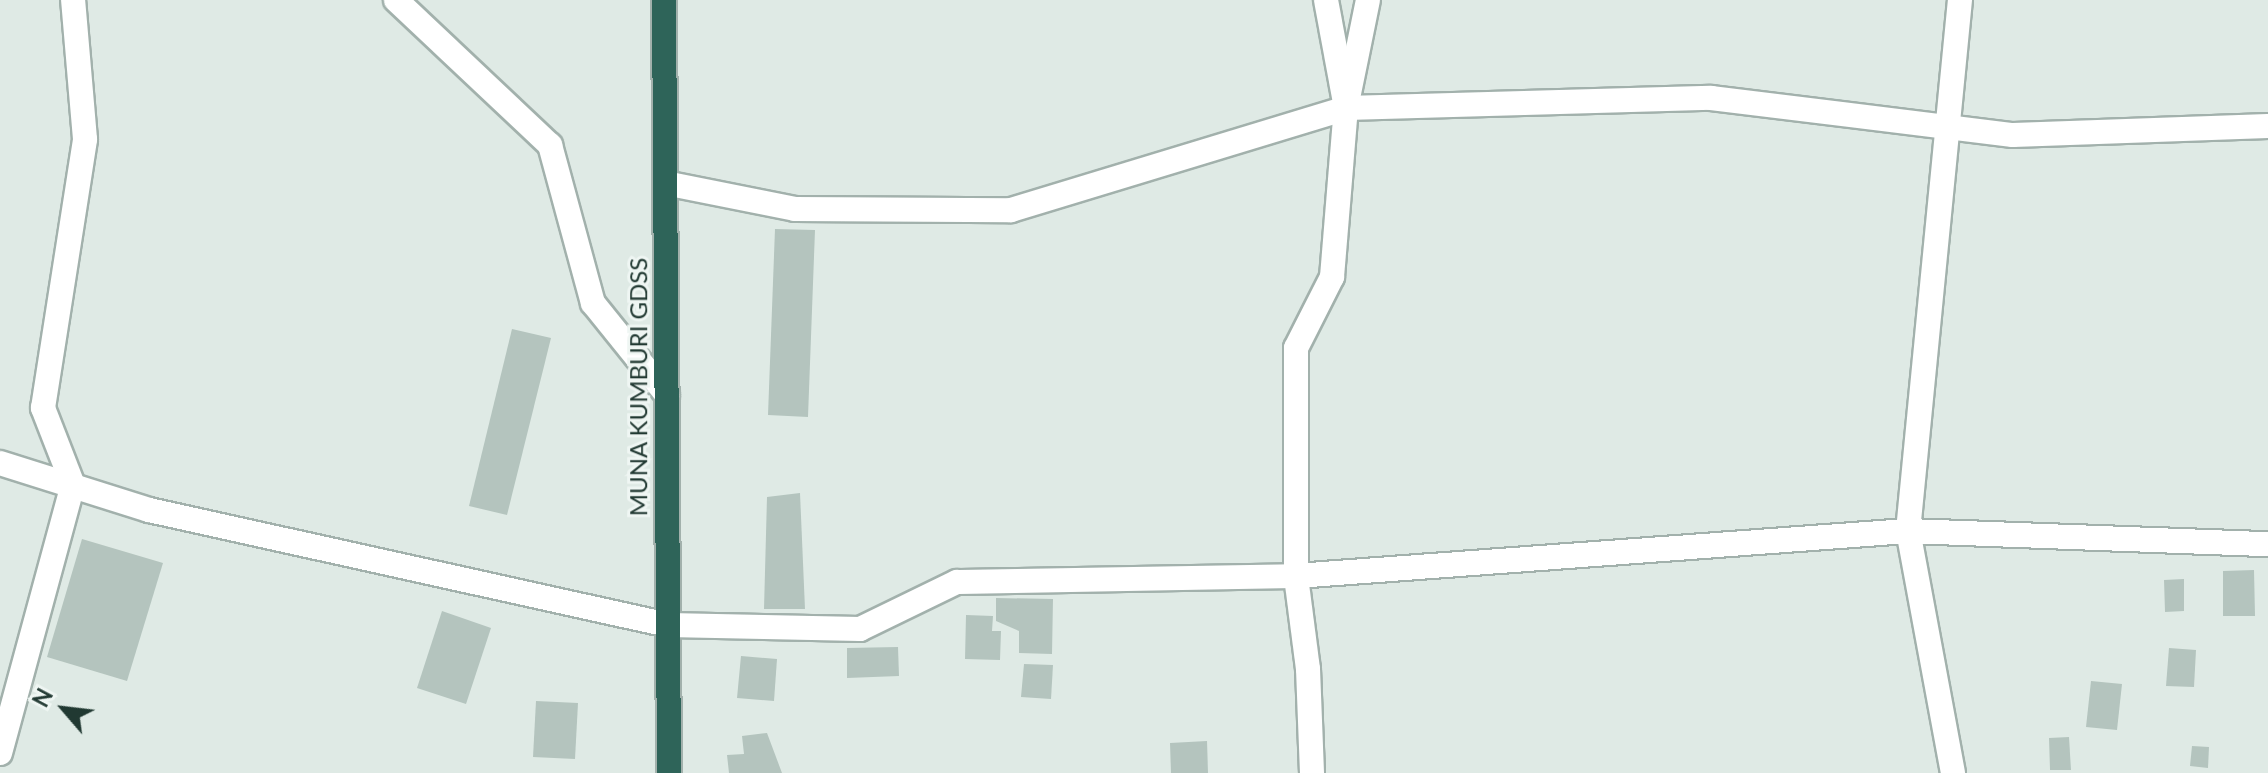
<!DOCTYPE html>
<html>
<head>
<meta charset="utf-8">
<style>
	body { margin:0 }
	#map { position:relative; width:2268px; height:773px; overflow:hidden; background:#dfeae5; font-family:Lato,sans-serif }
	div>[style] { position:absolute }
	.building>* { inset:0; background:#b4c4be }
	.roads { filter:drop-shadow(2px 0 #a2b1ac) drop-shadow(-2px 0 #a2b1ac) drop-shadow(0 2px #a2b1ac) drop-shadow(0 -2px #a2b1ac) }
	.minor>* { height:24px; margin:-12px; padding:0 12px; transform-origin:12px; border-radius:12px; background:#fff }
	.highway>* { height:24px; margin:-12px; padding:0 12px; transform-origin:12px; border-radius:12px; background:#2e6459 }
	span { translate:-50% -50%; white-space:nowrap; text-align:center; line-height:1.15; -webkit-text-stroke:6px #eff6f3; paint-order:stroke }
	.street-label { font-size:24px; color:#213932 }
	.north { position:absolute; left:24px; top:669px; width:80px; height:80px; -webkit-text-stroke:6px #eff6f3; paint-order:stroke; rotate:298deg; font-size:22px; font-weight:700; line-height:32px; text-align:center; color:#213932 }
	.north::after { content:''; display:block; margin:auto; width:28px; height:36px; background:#213932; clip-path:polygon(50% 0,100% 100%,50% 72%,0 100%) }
</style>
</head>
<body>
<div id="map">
	<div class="building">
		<div style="clip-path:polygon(775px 229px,815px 230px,808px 417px,768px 415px)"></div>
		<div style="clip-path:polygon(512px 329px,551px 338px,507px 515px,469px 506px)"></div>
		<div style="clip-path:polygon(800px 493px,805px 609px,764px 609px,767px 497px)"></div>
		<div style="clip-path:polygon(82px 539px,163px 563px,127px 681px,47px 657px)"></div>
		<div style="clip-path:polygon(2254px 570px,2255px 616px,2223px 616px,2223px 571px)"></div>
		<div style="clip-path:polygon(2184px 579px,2184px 611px,2165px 612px,2164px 580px)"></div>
		<div style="clip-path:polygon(996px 598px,1053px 599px,1052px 654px,1019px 653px,1019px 631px,996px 621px)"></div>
		<div style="clip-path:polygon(442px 611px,491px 628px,466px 704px,417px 688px)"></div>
		<div style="clip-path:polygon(966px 615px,993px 616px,992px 631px,1001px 631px,1000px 660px,965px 659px)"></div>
		<div style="clip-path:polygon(898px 647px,899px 676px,847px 678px,847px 648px)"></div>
		<div style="clip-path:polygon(2169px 648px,2196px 650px,2194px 687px,2166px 686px)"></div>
		<div style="clip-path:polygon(741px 656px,777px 659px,774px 701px,737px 698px)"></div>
		<div style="clip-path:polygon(1024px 664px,1053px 665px,1051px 699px,1021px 697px)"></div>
		<div style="clip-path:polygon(2091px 681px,2122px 684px,2117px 730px,2086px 727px)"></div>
		<div style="clip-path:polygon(536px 701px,578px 703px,575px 759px,533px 757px)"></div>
		<div style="clip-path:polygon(767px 733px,782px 773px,729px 773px,727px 755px,744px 754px,742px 736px)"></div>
		<div style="clip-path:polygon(2069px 737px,2071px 770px,2050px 770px,2049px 738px)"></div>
		<div style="clip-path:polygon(1207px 741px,1208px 773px,1171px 773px,1170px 743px)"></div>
		<div style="clip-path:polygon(2192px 746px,2209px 747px,2208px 768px,2190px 766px)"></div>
	</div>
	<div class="roads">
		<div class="minor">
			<div style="left:396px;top:0;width:212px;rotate:43.3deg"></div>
			<div style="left:550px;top:145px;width:164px;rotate:74.8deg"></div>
			<div style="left:593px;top:303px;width:118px;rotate:51.2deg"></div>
			<div style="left:1326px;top:0;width:110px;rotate:79.5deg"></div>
			<div style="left:1346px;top:108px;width:365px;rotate:-1.6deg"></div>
			<div style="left:1711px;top:98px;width:304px;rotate:7deg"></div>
			<div style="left:2013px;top:135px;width:255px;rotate:-2deg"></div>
			<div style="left:665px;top:183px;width:133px;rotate:11.3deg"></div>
			<div style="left:795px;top:209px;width:216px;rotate:0.3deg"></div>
			<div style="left:1011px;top:210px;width:350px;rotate:-16.9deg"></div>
			<div style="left:0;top:463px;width:156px;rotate:17.5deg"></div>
			<div style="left:149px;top:510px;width:532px;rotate:12.49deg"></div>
			<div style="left:668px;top:625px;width:192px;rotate:1.2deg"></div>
			<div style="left:860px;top:629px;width:108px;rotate:-25.9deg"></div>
			<div style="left:957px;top:582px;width:339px;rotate:-1deg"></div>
			<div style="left:1296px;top:576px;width:614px;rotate:-4.21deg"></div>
			<div style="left:1908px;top:531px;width:360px;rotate:2.1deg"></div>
			<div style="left:0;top:753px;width:278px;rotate:-74.8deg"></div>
			<div style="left:73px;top:485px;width:83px;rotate:-111.3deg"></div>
			<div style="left:43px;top:408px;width:272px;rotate:-81.1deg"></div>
			<div style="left:85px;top:139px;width:140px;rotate:-94.9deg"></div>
			<div style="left:1312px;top:773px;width:104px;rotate:-92.2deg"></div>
			<div style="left:1308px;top:669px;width:94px;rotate:-97.4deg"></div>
			<div style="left:1296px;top:576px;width:228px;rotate:-90deg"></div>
			<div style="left:1296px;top:348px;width:80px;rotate:-63.1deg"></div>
			<div style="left:1332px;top:277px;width:170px;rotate:-85.3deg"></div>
			<div style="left:1346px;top:108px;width:110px;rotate:-78.5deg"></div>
			<div style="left:1953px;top:773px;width:246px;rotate:-100.5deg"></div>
			<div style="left:1908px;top:531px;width:534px;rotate:-84.41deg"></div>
		</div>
		<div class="highway">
			<div style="left:664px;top:0;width:773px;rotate:89.63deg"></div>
		</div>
	</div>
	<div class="street-label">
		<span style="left:638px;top:387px;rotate:-90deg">MUNA KUMBURI GDSS</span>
	</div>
	<div class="north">N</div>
</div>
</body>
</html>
